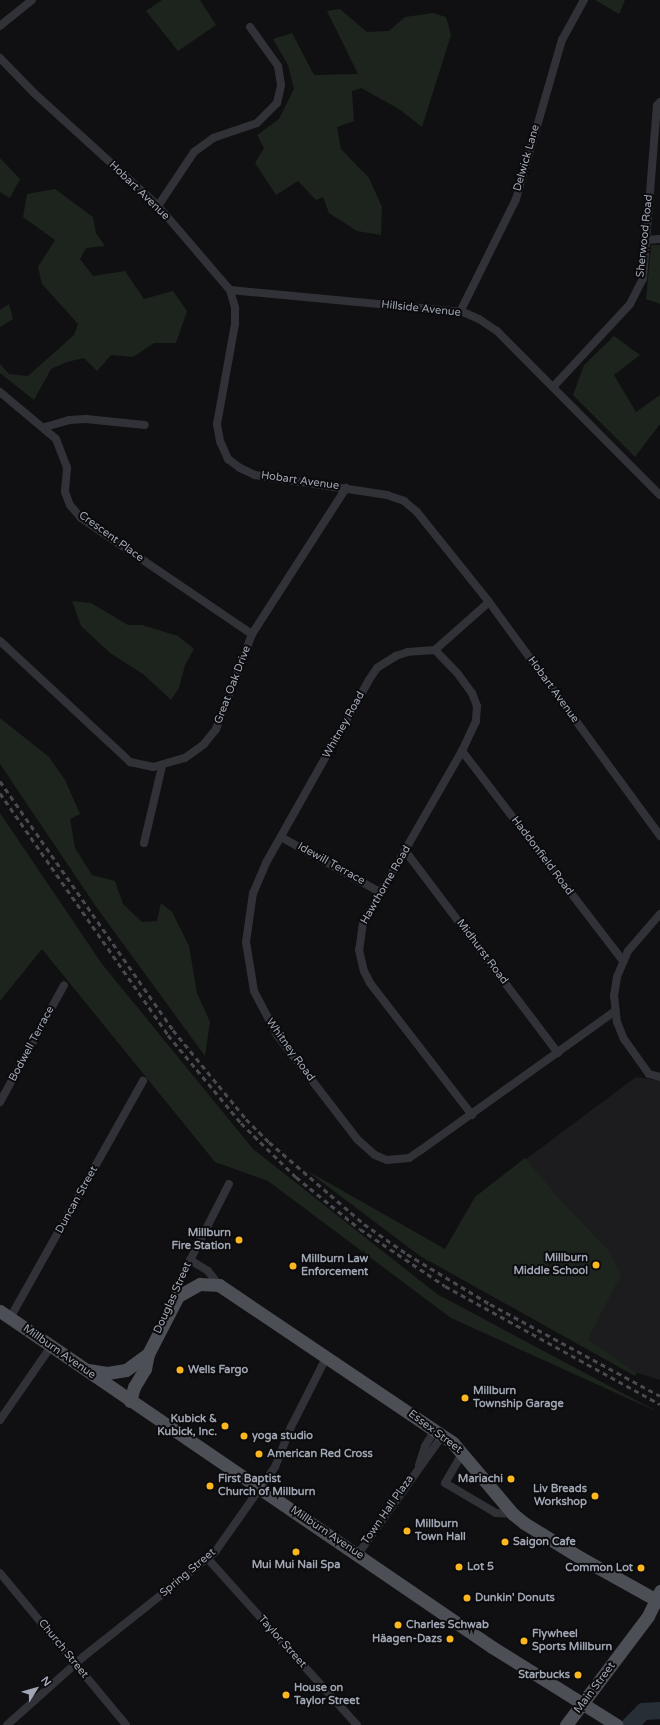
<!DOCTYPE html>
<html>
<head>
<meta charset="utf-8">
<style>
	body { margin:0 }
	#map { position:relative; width:660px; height:1725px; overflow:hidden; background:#101012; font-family:"Varela Round",sans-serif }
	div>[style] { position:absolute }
	.built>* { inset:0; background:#1c1c1f }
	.green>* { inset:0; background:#1c241d }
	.river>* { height:17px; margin:-8.5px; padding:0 8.5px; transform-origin:8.5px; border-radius:8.5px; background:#262e36 }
	.street>* { height:8px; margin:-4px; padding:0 4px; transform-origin:4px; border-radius:4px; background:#313237 }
	.primary>* { height:13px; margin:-6.5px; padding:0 6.5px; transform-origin:6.5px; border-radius:6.5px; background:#4d4f56 }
	.rail>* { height:3px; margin-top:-1.5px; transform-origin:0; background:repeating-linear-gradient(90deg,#484a50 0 5px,transparent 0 9px) }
	.dots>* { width:11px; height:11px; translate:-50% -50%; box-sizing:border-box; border:2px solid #0b0b0d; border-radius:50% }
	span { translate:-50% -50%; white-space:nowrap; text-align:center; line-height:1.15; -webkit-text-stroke:4px #0b0b0d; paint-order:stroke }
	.street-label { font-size:11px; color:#a0a6b3 }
	.poi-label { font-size:11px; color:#a0a6b3; font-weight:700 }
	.right { translate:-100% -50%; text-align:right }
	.left { translate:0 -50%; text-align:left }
	.north { position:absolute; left:16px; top:1669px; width:40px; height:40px; -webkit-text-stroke:3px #0b0b0d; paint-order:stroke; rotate:53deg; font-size:11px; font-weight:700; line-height:16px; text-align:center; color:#a0a6b3 }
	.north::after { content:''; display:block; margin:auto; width:14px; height:18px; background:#a0a6b3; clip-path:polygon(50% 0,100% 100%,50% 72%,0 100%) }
</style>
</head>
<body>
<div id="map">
	<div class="built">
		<div style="clip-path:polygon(636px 1077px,660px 1081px,660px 1380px,637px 1373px,588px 1339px,475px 1197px)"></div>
	</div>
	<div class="green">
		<div style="clip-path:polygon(162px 0,200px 0,216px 25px,178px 51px,146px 11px)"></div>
		<div style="clip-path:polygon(595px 0,625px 0,619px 14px)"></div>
		<div style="clip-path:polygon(340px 9px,367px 32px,389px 31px,405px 17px,433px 13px,446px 17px,451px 35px,422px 127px,399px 109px,361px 88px,352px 91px,354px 121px,337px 127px,341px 149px,369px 178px,382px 207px,381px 235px,357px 231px,329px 213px,323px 197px,316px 200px,298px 181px,276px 195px,255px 163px,264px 148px,257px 135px,279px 119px,294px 89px,288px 65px,273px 39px,292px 33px,314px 75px,358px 74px,327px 11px)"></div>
		<div style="clip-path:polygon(0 158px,20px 179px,10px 198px,0 192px)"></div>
		<div style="clip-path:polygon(55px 189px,93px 217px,96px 233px,105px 246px,86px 248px,80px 259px,93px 276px,125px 271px,144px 299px,173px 291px,187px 311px,176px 343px,154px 343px,133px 357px,111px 355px,97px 371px,84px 358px,67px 362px,51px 369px,34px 400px,0 373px,0 364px,9px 374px,28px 376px,74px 335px,78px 324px,42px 284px,38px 267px,55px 240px,23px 217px,27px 194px)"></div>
		<div style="clip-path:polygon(651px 245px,660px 245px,660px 304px,646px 299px)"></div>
		<div style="clip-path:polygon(9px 304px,13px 319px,0 327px,0 310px)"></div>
		<div style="clip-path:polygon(614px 336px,640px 355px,614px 375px,636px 412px,660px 395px,660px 424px,635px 457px,573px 395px,584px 365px)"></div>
		<div style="clip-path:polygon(72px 601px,91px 603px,128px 625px,142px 625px,178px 636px,194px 649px,185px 665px,179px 688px,171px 700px,143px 674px,110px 653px,81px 626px)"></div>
		<div style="clip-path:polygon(0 718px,49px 757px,65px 780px,80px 814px,70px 819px,75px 848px,92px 875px,115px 881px,123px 904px,142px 922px,157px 921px,161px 903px,172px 912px,189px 946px,197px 993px,210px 1022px,205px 1056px,97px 908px,0 764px)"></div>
		<div style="clip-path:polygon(0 813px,102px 964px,253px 1149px,437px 1294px,660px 1413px,451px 1318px,268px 1181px,215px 1162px,42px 949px,0 1001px)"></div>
		<div style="clip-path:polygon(525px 1158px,561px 1201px,608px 1250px,621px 1275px,588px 1339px,637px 1373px,635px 1376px,420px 1256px,306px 1170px,445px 1249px,475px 1197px)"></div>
	</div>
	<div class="river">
		<div style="left:629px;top:1725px;width:20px;rotate:-45deg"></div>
		<div style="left:643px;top:1711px;width:17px;rotate:-3deg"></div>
	</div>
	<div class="street">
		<div style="left:0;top:26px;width:41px;rotate:-39.1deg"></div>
		<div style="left:0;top:58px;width:49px;rotate:45.8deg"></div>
		<div style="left:34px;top:93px;width:168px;rotate:42.3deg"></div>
		<div style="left:158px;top:206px;width:111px;rotate:49.4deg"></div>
		<div style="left:230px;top:290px;width:19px;rotate:74deg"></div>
		<div style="left:235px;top:308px;width:16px;rotate:90deg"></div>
		<div style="left:235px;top:324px;width:102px;rotate:100.2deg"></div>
		<div style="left:217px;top:424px;width:17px;rotate:80deg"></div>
		<div style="left:220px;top:441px;width:20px;rotate:66deg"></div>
		<div style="left:228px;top:459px;width:15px;rotate:37deg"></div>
		<div style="left:240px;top:468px;width:17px;rotate:25deg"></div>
		<div style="left:255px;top:475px;width:134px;rotate:8.6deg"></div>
		<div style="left:387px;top:495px;width:18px;rotate:19deg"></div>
		<div style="left:404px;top:501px;width:17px;rotate:40deg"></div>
		<div style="left:417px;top:512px;width:115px;rotate:51.3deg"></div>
		<div style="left:489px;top:602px;width:290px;rotate:53.8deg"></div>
		<div style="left:158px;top:206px;width:65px;rotate:-56.3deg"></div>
		<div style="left:194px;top:152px;width:24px;rotate:-36deg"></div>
		<div style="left:213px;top:138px;width:46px;rotate:-18.8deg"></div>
		<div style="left:257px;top:123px;width:28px;rotate:-45deg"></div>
		<div style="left:277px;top:103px;width:18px;rotate:-77deg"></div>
		<div style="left:281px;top:85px;width:19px;rotate:-99deg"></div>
		<div style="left:278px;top:66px;width:48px;rotate:-125.7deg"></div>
		<div style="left:646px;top:240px;width:14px;rotate:-4deg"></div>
		<div style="left:230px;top:290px;width:234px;rotate:5.4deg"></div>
		<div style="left:463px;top:312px;width:17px;rotate:24deg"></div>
		<div style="left:479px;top:319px;width:22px;rotate:34deg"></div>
		<div style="left:497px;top:331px;width:231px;rotate:45.2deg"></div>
		<div style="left:460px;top:312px;width:126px;rotate:-63.6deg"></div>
		<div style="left:516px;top:199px;width:166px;rotate:-73.9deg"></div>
		<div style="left:562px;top:40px;width:46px;rotate:-61.2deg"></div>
		<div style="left:553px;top:387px;width:113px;rotate:-47.1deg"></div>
		<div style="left:630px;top:304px;width:28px;rotate:-63deg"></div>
		<div style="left:643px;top:279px;width:174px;rotate:-85.4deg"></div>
		<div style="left:657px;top:106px;width:5px;rotate:-53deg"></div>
		<div style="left:0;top:392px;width:73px;rotate:40deg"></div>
		<div style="left:56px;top:439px;width:31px;rotate:69deg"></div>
		<div style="left:67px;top:468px;width:24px;rotate:95deg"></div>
		<div style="left:65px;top:492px;width:14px;rotate:69deg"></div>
		<div style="left:70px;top:505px;width:17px;rotate:50deg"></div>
		<div style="left:81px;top:518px;width:207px;rotate:34.2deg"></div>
		<div style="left:45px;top:427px;width:25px;rotate:-16deg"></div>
		<div style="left:69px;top:420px;width:17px;rotate:-3deg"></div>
		<div style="left:86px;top:419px;width:59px;rotate:5.8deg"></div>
		<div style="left:489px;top:602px;width:72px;rotate:138.4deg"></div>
		<div style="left:435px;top:650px;width:27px;rotate:176deg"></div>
		<div style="left:408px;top:652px;width:13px;rotate:162deg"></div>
		<div style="left:396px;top:656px;width:22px;rotate:148deg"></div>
		<div style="left:377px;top:668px;width:14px;rotate:124deg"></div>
		<div style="left:369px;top:680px;width:210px;rotate:119.4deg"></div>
		<div style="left:266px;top:863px;width:33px;rotate:113deg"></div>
		<div style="left:253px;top:893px;width:49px;rotate:98.1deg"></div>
		<div style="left:246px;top:942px;width:50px;rotate:80.7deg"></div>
		<div style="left:254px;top:991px;width:50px;rotate:62.4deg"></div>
		<div style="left:277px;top:1035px;width:131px;rotate:52.4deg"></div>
		<div style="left:357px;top:1139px;width:24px;rotate:42deg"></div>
		<div style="left:375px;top:1155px;width:13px;rotate:23deg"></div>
		<div style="left:387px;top:1160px;width:22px;rotate:-5deg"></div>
		<div style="left:409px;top:1158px;width:14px;rotate:-34deg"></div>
		<div style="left:421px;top:1150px;width:239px;rotate:-35.6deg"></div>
		<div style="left:0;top:641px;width:178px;rotate:42.9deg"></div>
		<div style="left:130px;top:762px;width:24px;rotate:12deg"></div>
		<div style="left:153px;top:767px;width:33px;rotate:-16deg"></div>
		<div style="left:185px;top:758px;width:24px;rotate:-36deg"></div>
		<div style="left:204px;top:744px;width:19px;rotate:-51deg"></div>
		<div style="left:216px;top:729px;width:102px;rotate:-69.2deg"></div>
		<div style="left:252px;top:634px;width:174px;rotate:-57.2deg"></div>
		<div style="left:435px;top:650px;width:33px;rotate:46deg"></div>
		<div style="left:458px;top:674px;width:24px;rotate:54deg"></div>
		<div style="left:472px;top:693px;width:14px;rotate:69deg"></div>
		<div style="left:477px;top:706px;width:15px;rotate:94deg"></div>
		<div style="left:476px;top:721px;width:33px;rotate:115deg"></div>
		<div style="left:462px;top:751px;width:198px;rotate:119.9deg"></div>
		<div style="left:363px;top:923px;width:27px;rotate:98deg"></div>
		<div style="left:359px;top:950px;width:22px;rotate:77deg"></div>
		<div style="left:364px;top:971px;width:13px;rotate:63deg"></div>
		<div style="left:370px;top:983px;width:167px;rotate:52.3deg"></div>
		<div style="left:462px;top:751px;width:265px;rotate:52.5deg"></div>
		<div style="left:281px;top:837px;width:113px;rotate:29.1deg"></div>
		<div style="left:144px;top:843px;width:79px;rotate:-76.8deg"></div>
		<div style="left:406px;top:852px;width:252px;rotate:52.9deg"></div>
		<div style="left:660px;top:914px;width:49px;rotate:130.9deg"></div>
		<div style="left:628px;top:951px;width:28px;rotate:113deg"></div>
		<div style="left:617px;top:977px;width:18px;rotate:99deg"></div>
		<div style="left:614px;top:995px;width:27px;rotate:84deg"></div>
		<div style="left:617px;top:1022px;width:18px;rotate:68deg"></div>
		<div style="left:624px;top:1039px;width:43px;rotate:54.5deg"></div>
		<div style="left:649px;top:1074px;width:11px;rotate:15deg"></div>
		<div style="left:0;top:1102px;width:133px;rotate:-61.3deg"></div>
		<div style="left:190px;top:1260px;width:21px;rotate:31deg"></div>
		<div style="left:208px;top:1271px;width:18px;rotate:52deg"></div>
		<div style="left:173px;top:1300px;width:19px;rotate:-72deg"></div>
		<div style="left:179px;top:1282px;width:110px;rotate:-63deg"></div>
		<div style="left:10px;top:1318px;width:272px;rotate:-60.7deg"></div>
		<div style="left:0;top:1420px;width:91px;rotate:-55.3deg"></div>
		<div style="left:463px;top:1452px;width:36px;rotate:120deg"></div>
		<div style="left:445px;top:1483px;width:59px;rotate:30.5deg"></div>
		<div style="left:496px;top:1513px;width:17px;rotate:3deg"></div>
		<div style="left:419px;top:1465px;width:20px;rotate:-72deg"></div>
		<div style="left:425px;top:1446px;width:19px;rotate:-58deg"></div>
		<div style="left:358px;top:1554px;width:146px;rotate:-54.5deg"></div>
		<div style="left:208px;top:1559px;width:223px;rotate:48.1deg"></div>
		<div style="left:0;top:1573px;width:197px;rotate:50.3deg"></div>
		<div style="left:7px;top:1725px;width:102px;rotate:-41.8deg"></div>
		<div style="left:83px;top:1657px;width:169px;rotate:-38.5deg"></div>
		<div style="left:215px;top:1552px;width:104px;rotate:-54.8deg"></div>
		<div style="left:275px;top:1467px;width:43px;rotate:-68.2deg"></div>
		<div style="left:291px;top:1427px;width:80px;rotate:-63.1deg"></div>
	</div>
	<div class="primary">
		<div style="left:0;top:1311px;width:596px;rotate:34.33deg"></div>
		<div style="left:492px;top:1647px;width:147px;rotate:32deg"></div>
		<div style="left:88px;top:1370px;width:19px;rotate:9deg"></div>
		<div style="left:107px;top:1373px;width:19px;rotate:-9deg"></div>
		<div style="left:126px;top:1370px;width:27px;rotate:-36deg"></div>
		<div style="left:148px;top:1354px;width:65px;rotate:-62.7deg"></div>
		<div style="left:178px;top:1296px;width:25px;rotate:-29deg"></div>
		<div style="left:200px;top:1284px;width:19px;rotate:3deg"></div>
		<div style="left:219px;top:1285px;width:282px;rotate:34deg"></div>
		<div style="left:453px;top:1443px;width:93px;rotate:49.8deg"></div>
		<div style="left:513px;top:1514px;width:14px;rotate:39deg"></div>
		<div style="left:524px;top:1523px;width:67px;rotate:31.6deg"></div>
		<div style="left:581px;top:1558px;width:90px;rotate:29.1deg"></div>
		<div style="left:130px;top:1401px;width:15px;rotate:-74deg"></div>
		<div style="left:134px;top:1387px;width:21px;rotate:-59deg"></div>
		<div style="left:145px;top:1369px;width:15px;rotate:-79deg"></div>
		<div style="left:566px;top:1725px;width:136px;rotate:-53deg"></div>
		<div style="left:648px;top:1616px;width:28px;rotate:-64deg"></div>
	</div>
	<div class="rail">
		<div style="left:0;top:781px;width:303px;rotate:55.2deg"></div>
		<div style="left:173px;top:1030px;width:115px;rotate:50.6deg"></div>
		<div style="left:246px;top:1119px;width:33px;rotate:45deg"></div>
		<div style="left:269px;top:1142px;width:125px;rotate:40.8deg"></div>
		<div style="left:364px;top:1224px;width:52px;rotate:34.9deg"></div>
		<div style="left:407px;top:1254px;width:97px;rotate:31.1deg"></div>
		<div style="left:490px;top:1304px;width:193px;rotate:28.4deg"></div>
		<div style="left:0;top:793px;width:295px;rotate:55.2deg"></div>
		<div style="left:168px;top:1035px;width:114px;rotate:50.3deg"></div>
		<div style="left:241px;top:1123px;width:77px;rotate:44.5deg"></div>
		<div style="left:296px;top:1177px;width:82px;rotate:39.1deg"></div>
		<div style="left:360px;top:1229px;width:102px;rotate:33.8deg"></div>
		<div style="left:445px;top:1286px;width:245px;rotate:28.8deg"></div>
	</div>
	<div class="dots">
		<div style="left:239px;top:1240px;background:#fcb71e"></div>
		<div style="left:596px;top:1265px;background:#fcb71e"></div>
		<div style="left:293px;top:1266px;background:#fcb71e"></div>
		<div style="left:180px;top:1370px;background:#fcb71e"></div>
		<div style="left:465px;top:1398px;background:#fcb71e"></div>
		<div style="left:225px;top:1426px;background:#fcb71e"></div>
		<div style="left:244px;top:1436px;background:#fcb71e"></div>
		<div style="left:259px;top:1454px;background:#fcb71e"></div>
		<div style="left:511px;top:1479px;background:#fcb71e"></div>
		<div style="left:210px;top:1486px;background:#fcb71e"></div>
		<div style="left:595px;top:1496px;background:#fcb71e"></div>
		<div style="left:407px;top:1531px;background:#fcb71e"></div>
		<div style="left:505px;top:1542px;background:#fcb71e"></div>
		<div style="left:296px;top:1552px;background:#fcb71e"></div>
		<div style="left:459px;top:1567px;background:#fcb71e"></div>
		<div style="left:641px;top:1568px;background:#fcb71e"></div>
		<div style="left:467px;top:1598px;background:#fcb71e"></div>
		<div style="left:398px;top:1625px;background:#fcb71e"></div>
		<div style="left:450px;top:1639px;background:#fcb71e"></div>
		<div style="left:524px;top:1641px;background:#fcb71e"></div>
		<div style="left:578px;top:1675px;background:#fcb71e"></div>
		<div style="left:286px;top:1695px;background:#fcb71e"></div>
	</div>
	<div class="street-label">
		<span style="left:527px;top:158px;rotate:-74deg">Delwick Lane</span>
		<span style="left:139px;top:191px;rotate:44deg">Hobart Avenue</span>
		<span style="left:645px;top:236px;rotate:-84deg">Sherwood Road</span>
		<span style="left:421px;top:309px;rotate:6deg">Hillside Avenue</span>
		<span style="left:300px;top:481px;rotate:8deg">Hobart Avenue</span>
		<span style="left:111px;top:537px;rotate:36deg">Crescent Place</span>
		<span style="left:233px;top:685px;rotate:-69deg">Great Oak Drive</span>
		<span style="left:553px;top:690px;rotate:54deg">Hobart Avenue</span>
		<span style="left:344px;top:725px;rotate:-61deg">Whitney Road</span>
		<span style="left:542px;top:856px;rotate:53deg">Haddonfield Road</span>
		<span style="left:331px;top:864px;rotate:29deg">Idewill Terrace</span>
		<span style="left:386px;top:885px;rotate:-60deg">Hawthorne Road</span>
		<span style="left:482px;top:952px;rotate:53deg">Midhurst Road</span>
		<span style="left:32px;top:1044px;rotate:-62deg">Bodwell Terrace</span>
		<span style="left:290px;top:1050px;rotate:54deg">Whitney Road</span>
		<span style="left:77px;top:1200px;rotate:-61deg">Duncan Street</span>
		<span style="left:173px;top:1298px;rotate:-66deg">Douglas Street</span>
		<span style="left:59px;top:1352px;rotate:35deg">Millburn Avenue</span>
		<span style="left:435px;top:1432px;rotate:37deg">Essex Street</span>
		<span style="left:388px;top:1510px;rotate:-55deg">Town Hall Plaza</span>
		<span style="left:327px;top:1533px;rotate:34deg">Millburn Avenue</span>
		<span style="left:188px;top:1573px;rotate:-40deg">Spring Street</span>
		<span style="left:282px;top:1642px;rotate:48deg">Taylor Street</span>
		<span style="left:63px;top:1649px;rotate:51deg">Church Street</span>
		<span style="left:595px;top:1688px;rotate:-53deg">Main Street</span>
	</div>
	<div class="poi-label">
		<span class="right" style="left:231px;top:1240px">Millburn<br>Fire Station</span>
		<span class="right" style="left:588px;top:1265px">Millburn<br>Middle School</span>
		<span class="left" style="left:301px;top:1266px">Millburn Law<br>Enforcement</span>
		<span class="left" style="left:188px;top:1370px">Wells Fargo</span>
		<span class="left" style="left:473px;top:1398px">Millburn<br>Township Garage</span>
		<span class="right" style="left:217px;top:1426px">Kubick &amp;<br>Kubick, Inc.</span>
		<span class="left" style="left:252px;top:1436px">yoga studio</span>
		<span class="left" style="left:267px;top:1454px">American Red Cross</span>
		<span class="right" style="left:503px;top:1479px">Mariachi</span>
		<span class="left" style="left:218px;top:1486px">First Baptist<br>Church of Millburn</span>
		<span class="right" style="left:587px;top:1496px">Liv Breads<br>Workshop</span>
		<span class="left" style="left:415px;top:1531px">Millburn<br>Town Hall</span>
		<span class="left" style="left:513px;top:1542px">Saigon Cafe</span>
		<span style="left:296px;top:1565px">Mui Mui Nail Spa</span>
		<span class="left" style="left:467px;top:1567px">Lot 5</span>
		<span class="right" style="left:633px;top:1568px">Common Lot</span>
		<span class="left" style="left:475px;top:1598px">Dunkin' Donuts</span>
		<span class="left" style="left:406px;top:1625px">Charles Schwab</span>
		<span class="left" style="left:532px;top:1641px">Flywheel<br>Sports Millburn</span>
		<span class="right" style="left:442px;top:1639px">Häagen-Dazs</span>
		<span class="right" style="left:570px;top:1675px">Starbucks</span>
		<span class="left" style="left:294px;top:1695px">House on<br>Taylor Street</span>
	</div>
	<div class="north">N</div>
</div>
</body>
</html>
